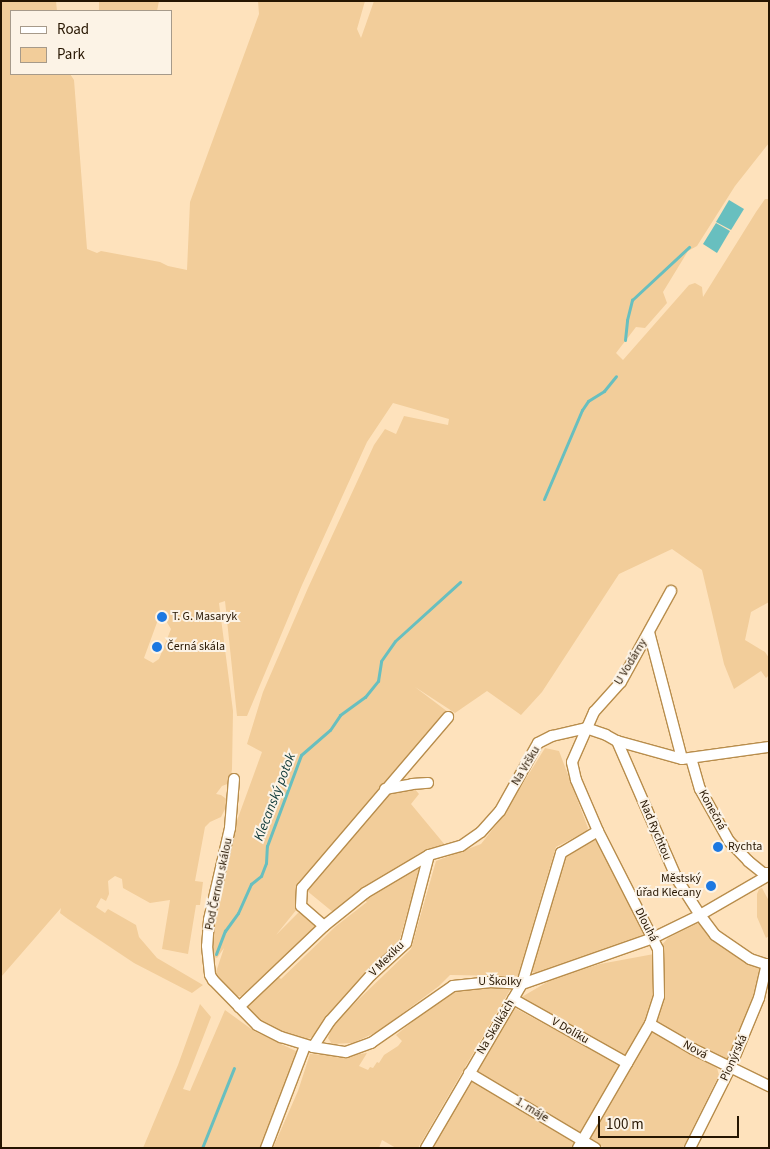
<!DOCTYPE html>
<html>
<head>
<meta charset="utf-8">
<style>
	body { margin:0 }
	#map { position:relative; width:770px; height:1149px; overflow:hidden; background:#fee2bc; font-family:"Source Sans 3",sans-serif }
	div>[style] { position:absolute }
	.green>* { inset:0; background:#f2cd9a }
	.water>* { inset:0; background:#68bfbf }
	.stream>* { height:3px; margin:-1.5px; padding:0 1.5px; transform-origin:1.5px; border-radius:1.5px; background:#68bfbf }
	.roads { filter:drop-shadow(1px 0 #b88d4c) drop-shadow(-1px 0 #b88d4c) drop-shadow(0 1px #b88d4c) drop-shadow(0 -1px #b88d4c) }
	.street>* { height:10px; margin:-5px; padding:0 5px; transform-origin:5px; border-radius:5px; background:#fff }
	.dots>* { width:14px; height:14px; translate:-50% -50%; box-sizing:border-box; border:2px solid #fcf3e6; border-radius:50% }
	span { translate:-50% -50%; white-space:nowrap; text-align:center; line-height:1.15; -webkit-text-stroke:4px #fcf3e6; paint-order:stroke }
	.poi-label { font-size:12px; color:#261500 }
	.left { translate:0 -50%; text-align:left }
	.right { translate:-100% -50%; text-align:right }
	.street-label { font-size:12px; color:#261500 }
	.water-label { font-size:14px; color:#0d3838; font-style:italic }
	.frame { position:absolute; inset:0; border:2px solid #261500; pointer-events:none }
	.legend { position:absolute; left:10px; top:10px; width:162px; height:65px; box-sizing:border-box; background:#fcf3e6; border:1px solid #a69a8a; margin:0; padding:6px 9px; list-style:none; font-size:15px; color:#261500 }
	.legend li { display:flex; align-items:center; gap:10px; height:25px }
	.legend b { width:25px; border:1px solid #a69a8a }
	.scale { position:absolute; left:598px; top:1116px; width:141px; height:22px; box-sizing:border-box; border:2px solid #261500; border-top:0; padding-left:6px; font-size:15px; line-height:18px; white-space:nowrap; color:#261500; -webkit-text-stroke:4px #fcf3e6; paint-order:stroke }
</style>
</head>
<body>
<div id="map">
	<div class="green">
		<div style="clip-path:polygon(evenodd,1px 1px,56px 1px,57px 11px,11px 11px,11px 74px,70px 74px,74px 80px,87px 249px,97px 253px,101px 251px,160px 262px,168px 266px,187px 270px,190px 202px,259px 14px,258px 1px,365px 1px,357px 29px,361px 38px,374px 1px,769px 1px,769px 143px,735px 186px,697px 246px,688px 251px,663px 292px,667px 303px,645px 328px,636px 327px,616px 353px,623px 360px,689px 285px,695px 283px,702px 287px,703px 297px,756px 212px,765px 199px,769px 199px,769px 602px,751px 612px,745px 640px,765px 652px,769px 658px,769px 675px,766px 678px,761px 671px,734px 689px,724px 664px,702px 570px,672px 549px,619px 574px,542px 692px,521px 715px,487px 691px,455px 713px,415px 687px,448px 712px,296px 892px,297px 909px,276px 935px,299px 912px,315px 922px,317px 926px,241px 996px,234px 996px,215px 975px,224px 948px,217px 958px,212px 956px,213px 928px,235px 826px,262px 752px,247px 744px,263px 692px,308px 588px,374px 445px,385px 429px,396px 434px,404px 416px,448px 425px,449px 419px,393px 403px,367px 442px,302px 585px,247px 716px,237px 716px,225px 601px,219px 603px,233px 711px,232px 769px,230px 783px,222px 786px,216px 794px,221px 795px,229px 801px,221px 817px,210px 822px,205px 827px,195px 881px,203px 882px,200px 905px,196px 905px,188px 954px,162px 949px,170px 900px,150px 903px,123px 888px,122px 879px,115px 876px,108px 881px,109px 894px,106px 901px,101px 898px,96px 907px,105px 913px,108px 909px,136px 925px,139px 937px,157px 958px,203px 985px,192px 993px,134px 963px,68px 919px,60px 913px,61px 908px,1px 977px,1px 1px,159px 617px,165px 619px,171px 629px,159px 659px,153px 663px,144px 658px,159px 617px)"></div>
		<div style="clip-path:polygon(99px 1px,159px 1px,157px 11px,99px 11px)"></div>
		<div style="clip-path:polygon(545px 748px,559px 751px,588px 828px,587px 831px,556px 847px,518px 976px,450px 975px,439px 986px,379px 1031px,353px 1043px,332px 1044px,328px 1038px,333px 1024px,411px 949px,436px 861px,481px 844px,500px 820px)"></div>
		<div style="clip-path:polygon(414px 788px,419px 794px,411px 804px,445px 845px,418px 854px,334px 913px,306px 890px,385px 793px)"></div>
		<div style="clip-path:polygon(596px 838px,646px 935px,539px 974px,532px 972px,529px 971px,563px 857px)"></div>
		<div style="clip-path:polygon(422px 862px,399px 942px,348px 992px,314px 1036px,304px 1041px,259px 1022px,249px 1013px,248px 1005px,277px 976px,281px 979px,336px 926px,367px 902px,363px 899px)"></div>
		<div style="clip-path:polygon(762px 888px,769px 901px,769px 936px,766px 938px,757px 917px,757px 894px,759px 889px)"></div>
		<div style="clip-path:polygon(700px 922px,712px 940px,760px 966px,753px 1001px,725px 1063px,655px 1022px,662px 998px,664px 978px,660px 947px,668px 938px)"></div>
		<div style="clip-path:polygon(654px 954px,654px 996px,647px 1018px,625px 1057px,520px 998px,554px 978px,600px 964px)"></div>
		<div style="clip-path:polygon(505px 987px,510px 990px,418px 1148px,396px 1148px,382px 1140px,379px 1148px,273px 1148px,298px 1091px,310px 1054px,345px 1056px,367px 1053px,359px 1066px,368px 1070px,370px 1067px,373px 1068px,377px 1062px,379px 1063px,384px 1055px,398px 1046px,402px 1041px,396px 1035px,450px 991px)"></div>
		<div style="clip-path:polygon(200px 1004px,211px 1017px,183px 1089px,190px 1091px,225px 1010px,254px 1031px,300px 1053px,261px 1148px,143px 1148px,178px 1065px)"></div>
		<div style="clip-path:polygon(513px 1007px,620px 1065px,581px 1133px,476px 1072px)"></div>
		<div style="clip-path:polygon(651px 1030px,717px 1068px,719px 1075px,683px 1148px,605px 1148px,588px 1138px)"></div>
		<div style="clip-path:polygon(471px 1079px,577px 1142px,573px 1148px,431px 1148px)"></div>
	</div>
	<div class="water">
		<div style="clip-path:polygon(729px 200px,744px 209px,731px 230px,716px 222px)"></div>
		<div style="clip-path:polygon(716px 223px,730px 231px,717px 253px,703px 244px)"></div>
	</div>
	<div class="stream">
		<div style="left:625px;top:340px;width:20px;rotate:-84deg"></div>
		<div style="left:627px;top:320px;width:21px;rotate:-76deg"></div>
		<div style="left:632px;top:300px;width:78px;rotate:-42.9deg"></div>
		<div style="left:544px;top:499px;width:97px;rotate:-66.9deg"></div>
		<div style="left:582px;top:410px;width:11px;rotate:-56deg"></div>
		<div style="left:588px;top:401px;width:19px;rotate:-32deg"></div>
		<div style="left:604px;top:391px;width:19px;rotate:-51deg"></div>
		<div style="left:216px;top:954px;width:25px;rotate:-69deg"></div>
		<div style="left:225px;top:931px;width:22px;rotate:-54deg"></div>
		<div style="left:238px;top:913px;width:32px;rotate:-66deg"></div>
		<div style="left:251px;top:884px;width:13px;rotate:-39deg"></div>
		<div style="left:261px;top:876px;width:14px;rotate:-69deg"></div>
		<div style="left:266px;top:863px;width:17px;rotate:-87deg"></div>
		<div style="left:267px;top:846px;width:97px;rotate:-69.5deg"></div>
		<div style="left:301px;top:755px;width:38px;rotate:-41deg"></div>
		<div style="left:330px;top:730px;width:18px;rotate:-56deg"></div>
		<div style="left:340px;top:715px;width:31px;rotate:-36deg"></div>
		<div style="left:365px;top:697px;width:21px;rotate:-51deg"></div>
		<div style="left:378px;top:681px;width:20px;rotate:-81deg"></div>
		<div style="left:381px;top:661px;width:24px;rotate:-55deg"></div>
		<div style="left:395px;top:641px;width:88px;rotate:-42.2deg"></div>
		<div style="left:202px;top:1148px;width:86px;rotate:-68.2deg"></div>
	</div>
	<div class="roads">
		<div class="street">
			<div style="left:649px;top:632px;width:131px;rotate:75.4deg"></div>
			<div style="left:617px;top:741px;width:150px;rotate:66.5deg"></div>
			<div style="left:677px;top:879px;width:43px;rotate:57.4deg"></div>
			<div style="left:700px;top:915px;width:25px;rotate:53deg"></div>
			<div style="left:715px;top:935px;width:42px;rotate:34.4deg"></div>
			<div style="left:750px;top:959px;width:20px;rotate:18deg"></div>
			<div style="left:691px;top:758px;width:32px;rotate:74deg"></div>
			<div style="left:700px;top:789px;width:60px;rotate:60.9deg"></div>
			<div style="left:729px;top:841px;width:28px;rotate:46deg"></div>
			<div style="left:748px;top:861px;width:19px;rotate:39deg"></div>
			<div style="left:763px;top:873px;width:6px"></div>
			<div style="left:234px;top:779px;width:49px;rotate:94.7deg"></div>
			<div style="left:230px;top:828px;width:94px;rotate:102.9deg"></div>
			<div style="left:209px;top:920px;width:26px;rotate:94deg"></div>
			<div style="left:207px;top:946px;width:29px;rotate:84deg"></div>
			<div style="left:210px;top:975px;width:6px;rotate:59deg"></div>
			<div style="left:213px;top:980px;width:63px;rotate:45.6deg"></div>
			<div style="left:257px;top:1025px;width:27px;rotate:27deg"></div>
			<div style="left:281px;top:1037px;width:34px;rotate:17deg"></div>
			<div style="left:313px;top:1047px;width:33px;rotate:9deg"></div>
			<div style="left:346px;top:1052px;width:27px;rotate:-20deg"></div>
			<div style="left:371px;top:1043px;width:100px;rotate:-34.8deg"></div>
			<div style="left:453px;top:986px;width:36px;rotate:-6deg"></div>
			<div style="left:489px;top:982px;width:33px;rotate:3deg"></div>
			<div style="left:522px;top:984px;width:139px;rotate:-19.3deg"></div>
			<div style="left:653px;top:938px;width:52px;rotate:-26.1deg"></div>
			<div style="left:700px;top:915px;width:80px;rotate:-30.1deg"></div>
			<div style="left:385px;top:789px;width:27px;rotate:-10deg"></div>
			<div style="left:412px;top:784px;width:16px;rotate:-4deg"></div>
			<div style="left:324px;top:926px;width:30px;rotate:-139deg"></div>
			<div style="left:301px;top:906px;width:18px;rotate:-87deg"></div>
			<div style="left:302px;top:888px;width:225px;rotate:-49.5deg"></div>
			<div style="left:513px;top:999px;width:131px;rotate:29.3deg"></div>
			<div style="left:239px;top:1007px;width:117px;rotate:-43.6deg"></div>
			<div style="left:324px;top:926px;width:53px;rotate:-38.8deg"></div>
			<div style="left:365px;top:893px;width:74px;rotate:-30.7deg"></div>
			<div style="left:429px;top:855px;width:33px;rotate:-16deg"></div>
			<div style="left:461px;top:846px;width:24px;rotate:-35deg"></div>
			<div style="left:481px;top:832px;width:28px;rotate:-48deg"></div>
			<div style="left:500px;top:811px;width:78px;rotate:-60.8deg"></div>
			<div style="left:538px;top:743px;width:16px;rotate:-27deg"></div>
			<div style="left:552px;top:736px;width:35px;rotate:-13deg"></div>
			<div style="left:586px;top:728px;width:21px;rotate:19deg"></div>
			<div style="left:606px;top:735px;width:13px;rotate:29deg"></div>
			<div style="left:617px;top:741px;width:67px;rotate:15.5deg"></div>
			<div style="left:682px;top:759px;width:88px;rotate:-7.9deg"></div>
			<div style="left:650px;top:1024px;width:50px;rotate:30.2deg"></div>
			<div style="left:693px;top:1049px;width:85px;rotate:26deg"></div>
			<div style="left:313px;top:1047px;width:31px;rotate:-57deg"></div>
			<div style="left:330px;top:1021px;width:62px;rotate:-48.3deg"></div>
			<div style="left:371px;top:975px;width:47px;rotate:-42.4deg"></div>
			<div style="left:406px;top:943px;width:91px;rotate:-75.4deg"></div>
			<div style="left:469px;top:1073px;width:147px;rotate:30.8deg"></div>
			<div style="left:266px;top:1148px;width:109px;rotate:-69.1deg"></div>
			<div style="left:426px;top:1148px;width:190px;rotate:-59.7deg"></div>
			<div style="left:522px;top:984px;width:137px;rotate:-73.4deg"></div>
			<div style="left:561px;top:853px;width:43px;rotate:-30.7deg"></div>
			<div style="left:578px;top:1148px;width:143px;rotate:-59.9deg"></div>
			<div style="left:650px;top:1024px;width:29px;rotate:-72deg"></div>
			<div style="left:659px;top:996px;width:47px;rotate:-91.2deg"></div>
			<div style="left:658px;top:949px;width:132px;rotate:-117deg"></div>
			<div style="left:598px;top:831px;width:56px;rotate:-113.3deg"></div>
			<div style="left:576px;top:780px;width:18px;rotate:-103deg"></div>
			<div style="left:572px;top:762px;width:55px;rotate:-66.3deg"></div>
			<div style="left:594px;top:712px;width:40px;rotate:-48deg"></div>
			<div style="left:621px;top:682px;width:104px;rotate:-61.2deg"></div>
			<div style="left:690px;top:1148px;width:89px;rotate:-63.4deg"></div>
			<div style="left:730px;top:1068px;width:76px;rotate:-67.5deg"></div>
			<div style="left:759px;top:998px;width:35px;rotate:-77deg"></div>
		</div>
	</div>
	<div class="dots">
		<div style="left:162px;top:617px;background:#1c78e1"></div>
		<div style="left:157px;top:647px;background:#1c78e1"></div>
		<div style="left:718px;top:847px;background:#1c78e1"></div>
		<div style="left:711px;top:886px;background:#1c78e1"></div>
	</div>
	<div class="poi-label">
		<span class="left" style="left:172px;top:617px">T. G. Masaryk</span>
		<span class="left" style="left:167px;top:647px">Černá skála</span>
		<span class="left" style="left:728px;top:847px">Rychta</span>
		<span class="right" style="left:701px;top:886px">Městský<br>úřad Klecany</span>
	</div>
	<div class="street-label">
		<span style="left:631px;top:662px;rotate:-59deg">U Vodárny</span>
		<span style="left:526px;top:766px;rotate:-59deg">Na Vršku</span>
		<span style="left:712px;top:810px;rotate:61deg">Konečná</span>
		<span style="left:655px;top:830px;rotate:67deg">Nad Rychtou</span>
		<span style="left:219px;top:884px;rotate:-78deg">Pod Černou skálou</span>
		<span style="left:646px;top:925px;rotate:63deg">Dlouhá</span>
		<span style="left:387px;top:959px;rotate:-45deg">V Mexiku</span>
		<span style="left:500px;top:982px">U Školky</span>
		<span style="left:496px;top:1027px;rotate:-59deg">Na Skalkách</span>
		<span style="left:570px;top:1031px;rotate:30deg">V Dolíku</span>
		<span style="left:695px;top:1050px;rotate:29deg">Nová</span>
		<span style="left:734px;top:1058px;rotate:-66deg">Pionýrská</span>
		<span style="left:532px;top:1110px;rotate:31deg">1. máje</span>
	</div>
	<div class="water-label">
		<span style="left:275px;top:797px;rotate:-69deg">Klecanský potok</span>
	</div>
	<div class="frame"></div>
	<ul class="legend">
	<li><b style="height:6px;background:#fff"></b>Road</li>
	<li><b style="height:14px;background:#f2cd9a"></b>Park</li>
	</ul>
	<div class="scale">100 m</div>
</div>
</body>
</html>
